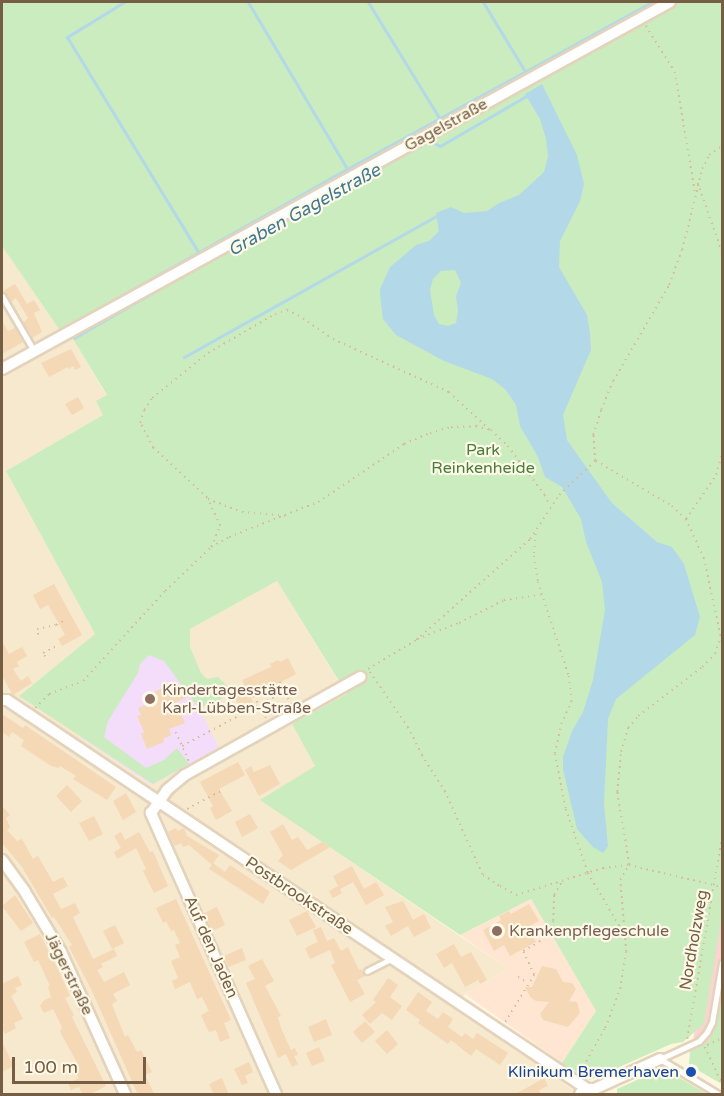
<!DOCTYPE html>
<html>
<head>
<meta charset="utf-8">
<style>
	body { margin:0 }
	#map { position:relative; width:724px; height:1096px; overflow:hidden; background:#fef7e0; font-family:"Varela Round",sans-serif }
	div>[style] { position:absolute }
	.residential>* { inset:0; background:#f6e9ce }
	.commercial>* { inset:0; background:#ffe6d3 }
	.education>* { inset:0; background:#f3ddfa }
	.medical>* { inset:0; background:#fdd3d2 }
	.green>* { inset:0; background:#caecbe }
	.water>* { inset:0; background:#b3d9e9 }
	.stream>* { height:3px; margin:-1.5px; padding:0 1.5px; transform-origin:1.5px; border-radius:1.5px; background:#b3d9e9 }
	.building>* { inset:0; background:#f5d8b5 }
	.path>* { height:1.5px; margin-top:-0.75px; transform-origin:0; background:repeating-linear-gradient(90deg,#dabb99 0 1.5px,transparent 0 6px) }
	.roads { filter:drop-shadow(2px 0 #e3d3bb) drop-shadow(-2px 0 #e3d3bb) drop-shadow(0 2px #e3d3bb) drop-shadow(0 -2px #e3d3bb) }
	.lane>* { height:5px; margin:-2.5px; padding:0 2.5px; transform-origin:2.5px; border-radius:2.5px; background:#fff }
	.street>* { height:10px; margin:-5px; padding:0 5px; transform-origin:5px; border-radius:5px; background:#fff }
	.secondary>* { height:15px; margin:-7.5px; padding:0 7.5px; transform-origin:7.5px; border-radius:7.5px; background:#fff }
	.dots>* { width:16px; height:16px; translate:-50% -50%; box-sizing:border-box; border:3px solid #fff9e8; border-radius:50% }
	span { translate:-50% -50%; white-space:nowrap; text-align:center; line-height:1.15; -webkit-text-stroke:4.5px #fff9e8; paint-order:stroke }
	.street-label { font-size:16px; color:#765e45 }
	.park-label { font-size:16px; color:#467e3c }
	.education-label { font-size:16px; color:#785e54 }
	.left { translate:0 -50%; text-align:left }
	.transit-label { font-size:16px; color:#164399 }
	.right { translate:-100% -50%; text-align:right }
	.water-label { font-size:18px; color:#407994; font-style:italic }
	.frame { position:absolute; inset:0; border:3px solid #765e45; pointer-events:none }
	.scale { position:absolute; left:12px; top:1057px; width:134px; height:27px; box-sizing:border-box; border:3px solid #765e45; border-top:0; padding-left:8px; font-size:18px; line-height:21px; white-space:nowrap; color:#765e45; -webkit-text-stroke:4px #fff9e8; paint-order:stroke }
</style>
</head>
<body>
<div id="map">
	<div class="residential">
		<div style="clip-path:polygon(2px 246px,61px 332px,73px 339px,107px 396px,103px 415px,6px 471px,95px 634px,19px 696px,130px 662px,277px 581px,347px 695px,292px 724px,315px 766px,261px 800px,508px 969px,465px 994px,456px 1007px,579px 1094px,2px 1094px)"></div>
	</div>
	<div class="commercial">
		<div style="clip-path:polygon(531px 899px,596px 1011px,562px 1063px,465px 994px,508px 969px,460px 935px)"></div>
	</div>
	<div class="education">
		<div style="clip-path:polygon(167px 642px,219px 748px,152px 785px,79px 736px,130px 662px)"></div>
	</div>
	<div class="medical">
		<div style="clip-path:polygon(722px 868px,722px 1084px,689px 1065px)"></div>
	</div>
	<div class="green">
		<div style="clip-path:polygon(2px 2px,662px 2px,61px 332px,2px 246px)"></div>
		<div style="clip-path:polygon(677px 2px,722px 2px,722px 916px,704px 1024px,683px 1042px,671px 1044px,590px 1080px,562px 1063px,596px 1011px,531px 899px,460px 935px,260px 800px,315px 766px,292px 724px,347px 694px,277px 581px,190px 629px,190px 647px,201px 673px,207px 679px,218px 677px,228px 687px,217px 706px,197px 706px,164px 661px,149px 655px,140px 664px,138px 673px,108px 721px,104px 737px,146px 768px,164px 760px,177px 748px,189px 764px,153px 784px,19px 696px,95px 634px,6px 471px,103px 415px,96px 401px,107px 395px,73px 339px)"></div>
		<div style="clip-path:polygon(722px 996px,722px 1084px,689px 1065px,690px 1051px,709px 1041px,716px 1025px)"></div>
		<div style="clip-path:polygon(659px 1070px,668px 1071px,707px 1094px,617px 1094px,617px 1089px)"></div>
	</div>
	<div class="water">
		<div style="clip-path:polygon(evenodd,542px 84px,577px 155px,584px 184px,580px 201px,560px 241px,559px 267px,587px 315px,590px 333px,591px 350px,563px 415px,567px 440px,612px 503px,657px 542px,672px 547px,684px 564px,700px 617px,695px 635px,616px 699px,608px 719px,604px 804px,608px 846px,603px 853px,593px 847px,577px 829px,563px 769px,563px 757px,572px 731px,583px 712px,593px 680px,605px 610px,602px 582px,586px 542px,581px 519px,562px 487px,545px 477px,538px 457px,520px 426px,516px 405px,505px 389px,492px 379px,444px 361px,396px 335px,383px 319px,381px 304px,380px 289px,390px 267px,416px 245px,429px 241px,439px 231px,436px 213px,451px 207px,464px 213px,487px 211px,499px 203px,519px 195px,544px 172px,548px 156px,546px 139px,540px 119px,525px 94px,542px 84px,455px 270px,461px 283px,456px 296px,458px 311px,456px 323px,448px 326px,439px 324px,434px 315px,430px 290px,433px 279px,441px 271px,455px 270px)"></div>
	</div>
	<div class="stream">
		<div style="left:124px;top:2px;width:67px;rotate:148.4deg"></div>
		<div style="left:67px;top:37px;width:252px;rotate:58.6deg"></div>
		<div style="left:248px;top:2px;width:194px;rotate:59.3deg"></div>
		<div style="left:368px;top:2px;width:137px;rotate:58.4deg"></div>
		<div style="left:483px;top:2px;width:83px;rotate:58.8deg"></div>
		<div style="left:419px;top:146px;width:12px;rotate:-24deg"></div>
		<div style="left:430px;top:141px;width:11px;rotate:27deg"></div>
		<div style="left:440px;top:146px;width:102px;rotate:-30.1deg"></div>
		<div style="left:69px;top:325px;width:319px;rotate:-29.3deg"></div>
		<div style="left:347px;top:169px;width:348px;rotate:-28.7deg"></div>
		<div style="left:74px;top:338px;width:118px;rotate:-30deg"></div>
		<div style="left:184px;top:357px;width:289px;rotate:-29.2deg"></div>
	</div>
	<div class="building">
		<div style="clip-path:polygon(15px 284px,27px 304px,34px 300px,40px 310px,34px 313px,42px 332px,32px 338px,23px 323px,28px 318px,16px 298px,11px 302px,3px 291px)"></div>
		<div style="clip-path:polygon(2px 321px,8px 331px,15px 328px,23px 342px,2px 354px)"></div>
		<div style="clip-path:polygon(71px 349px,81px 367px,75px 370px,73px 366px,69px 369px,68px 367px,49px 377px,41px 363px)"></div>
		<div style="clip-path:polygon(78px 397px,84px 408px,72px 415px,65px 404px)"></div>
		<div style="clip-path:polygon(54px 584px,82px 635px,62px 646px,58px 639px,65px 635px,58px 622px,48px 605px,40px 609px,33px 595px)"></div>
		<div style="clip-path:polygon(2px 641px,9px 654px,22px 647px,27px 656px,17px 662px,19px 666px,13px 669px,21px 681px,28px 676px,32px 683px,13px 695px,2px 676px)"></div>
		<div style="clip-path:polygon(288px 658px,296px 674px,251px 698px,253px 703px,241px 709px,231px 691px,244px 684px,242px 680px,271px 667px,270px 664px,278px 660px,280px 662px)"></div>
		<div style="clip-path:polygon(168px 686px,170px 690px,178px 687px,180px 693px,183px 692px,186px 698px,176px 702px,185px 723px,169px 729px,171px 735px,163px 739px,164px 742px,147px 749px,141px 734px,144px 732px,137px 716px,141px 715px,138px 708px,152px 702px,149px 694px)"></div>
		<div style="clip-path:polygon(2px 714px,23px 728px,25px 725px,116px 787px,107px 800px,73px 779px,76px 776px,60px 766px,59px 768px,51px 766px,21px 746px,24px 740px,12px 732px,9px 737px,2px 732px)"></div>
		<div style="clip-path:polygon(238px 762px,245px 775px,219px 789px,232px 811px,216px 820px,210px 808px,213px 806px,200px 782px)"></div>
		<div style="clip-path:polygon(270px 765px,280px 784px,259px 796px,245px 770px,251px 766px,254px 772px)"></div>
		<div style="clip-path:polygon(67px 785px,82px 801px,71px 812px,56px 796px)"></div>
		<div style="clip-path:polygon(126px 793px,136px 812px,123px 820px,113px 801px)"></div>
		<div style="clip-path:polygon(2px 806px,10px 815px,6px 818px,10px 827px,7px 830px,17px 841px,22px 839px,33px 859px,38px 856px,53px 882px,63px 877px,68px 886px,53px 894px,61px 909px,75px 903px,80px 913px,73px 917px,93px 959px,114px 949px,117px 956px,101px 964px,103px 967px,97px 970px,104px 982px,124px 972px,130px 985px,113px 994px,117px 1001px,112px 1004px,125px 1037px,128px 1035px,137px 1052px,141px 1050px,152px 1072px,145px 1075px,155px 1095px,138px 1095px,92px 991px,69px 947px,72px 945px,54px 917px,52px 918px,22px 867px,2px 843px)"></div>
		<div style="clip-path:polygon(250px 814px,258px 828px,242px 837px,235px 822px)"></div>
		<div style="clip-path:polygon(94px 816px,103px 834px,89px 841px,79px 823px)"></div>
		<div style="clip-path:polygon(283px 824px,292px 840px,298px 837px,307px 850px,322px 842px,330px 847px,291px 870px,278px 861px,283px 855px,270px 832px)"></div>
		<div style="clip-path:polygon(176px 828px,177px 831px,184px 828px,187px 836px,219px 855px,212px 865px,189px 845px,183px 847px,181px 843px,174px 846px,168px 832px)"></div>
		<div style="clip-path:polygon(121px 832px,125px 840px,139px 832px,150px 852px,153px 851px,168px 886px,154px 893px,143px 871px,146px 869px,136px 848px,117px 859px,114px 852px,121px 848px,114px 836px)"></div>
		<div style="clip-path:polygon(213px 863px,225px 872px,230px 865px,270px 892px,263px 904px,209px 869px)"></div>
		<div style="clip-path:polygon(352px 866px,364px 889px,376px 882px,384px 895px,366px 905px,353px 882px,340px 889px,342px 893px,333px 898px,329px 891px,338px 886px,333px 876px)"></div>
		<div style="clip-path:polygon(15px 895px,33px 923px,21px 931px,2px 906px)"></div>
		<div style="clip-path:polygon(176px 899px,231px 1020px,224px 1023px,230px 1038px,220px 1042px,216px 1030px,209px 1032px,201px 1015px,209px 1011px,202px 997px,197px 999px,190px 982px,175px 989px,172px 981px,178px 978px,171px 961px,180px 957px,175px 945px,180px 943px,174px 930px,171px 931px,166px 921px,163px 923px,156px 908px)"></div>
		<div style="clip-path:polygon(403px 901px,413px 920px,424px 914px,431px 928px,414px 937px,408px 926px,391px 936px,385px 926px,393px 922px,385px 907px)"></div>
		<div style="clip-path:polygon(529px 904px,539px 921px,528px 927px,536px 942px,510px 956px,504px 945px,494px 951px,483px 930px,501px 920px,499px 916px,509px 911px,511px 914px)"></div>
		<div style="clip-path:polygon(217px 907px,225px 925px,212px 931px,204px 913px)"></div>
		<div style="clip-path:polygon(307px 911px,316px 927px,297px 936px,289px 920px)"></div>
		<div style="clip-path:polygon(115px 925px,124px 943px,112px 949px,103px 931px)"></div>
		<div style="clip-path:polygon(321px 927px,327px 941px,334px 938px,341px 951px,348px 947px,359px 970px,361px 969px,365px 976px,357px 980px,365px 994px,350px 1002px,331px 965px,335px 963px,330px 950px,310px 959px,305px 948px,318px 942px,313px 930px)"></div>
		<div style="clip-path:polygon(40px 934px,59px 971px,70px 996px,65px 998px,74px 1015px,72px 1017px,106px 1086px,89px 1095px,83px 1095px,79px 1087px,71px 1090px,68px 1083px,79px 1078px,75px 1071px,80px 1068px,60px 1032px,62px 1027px,53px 1009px,44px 1013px,40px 1006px,43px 1001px,51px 997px,48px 987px,50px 986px,38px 960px,34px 962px,24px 942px)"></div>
		<div style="clip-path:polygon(454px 944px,461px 957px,471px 952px,487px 980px,480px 984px,478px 980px,465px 987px,452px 963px,444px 968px,436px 954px)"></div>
		<div style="clip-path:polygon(242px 948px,246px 960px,228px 967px,224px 956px)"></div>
		<div style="clip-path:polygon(262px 959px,274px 981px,265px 986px,281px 1016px,278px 1017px,281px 1028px,291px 1050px,295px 1048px,298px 1055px,294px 1056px,298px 1064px,292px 1067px,286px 1054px,278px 1058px,246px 983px,255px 979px,248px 966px)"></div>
		<div style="clip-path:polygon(542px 966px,556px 969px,563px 982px,572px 983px,576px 989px,569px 1001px,577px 1002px,580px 1013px,568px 1027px,543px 1020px,540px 1014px,549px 1002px,536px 1001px,531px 998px,525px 987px,532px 987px)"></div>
		<div style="clip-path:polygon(18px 976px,22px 985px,15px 988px,17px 992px,11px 996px,23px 1019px,14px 1023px,16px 1028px,5px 1034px,2px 1027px,4px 1026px,2px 1020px,2px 984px)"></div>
		<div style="clip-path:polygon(388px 978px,398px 985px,390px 997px,402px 1006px,392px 1020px,382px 1013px,370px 1024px,362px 1015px,376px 1002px,373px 1000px)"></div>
		<div style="clip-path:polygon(418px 992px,432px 1002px,426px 1011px,438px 1019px,443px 1012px,453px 1019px,448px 1027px,462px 1037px,465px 1033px,473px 1039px,477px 1033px,508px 1053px,500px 1065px,476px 1049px,471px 1056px,451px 1040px,448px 1044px,418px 1023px,420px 1020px,406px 1010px)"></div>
		<div style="clip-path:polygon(326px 1019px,332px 1035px,314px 1042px,308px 1027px)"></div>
		<div style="clip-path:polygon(365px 1021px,375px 1032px,362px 1043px,353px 1032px)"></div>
		<div style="clip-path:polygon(387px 1030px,398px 1044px,387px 1054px,375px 1041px)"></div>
		<div style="clip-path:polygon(2px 1042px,14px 1066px,2px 1072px)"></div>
		<div style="clip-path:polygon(319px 1047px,325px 1061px,312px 1066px,306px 1053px)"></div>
		<div style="clip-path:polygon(249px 1062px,253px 1072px,245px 1076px,248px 1083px,242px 1085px,234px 1069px)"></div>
		<div style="clip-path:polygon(222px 1078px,229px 1095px,214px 1095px,209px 1084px)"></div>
		<div style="clip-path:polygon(544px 1078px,548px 1086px,539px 1090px,541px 1095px,514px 1095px)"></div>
	</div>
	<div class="path">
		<div style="left:646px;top:26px;width:54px;rotate:57.8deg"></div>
		<div style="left:675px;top:72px;width:121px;rotate:80.5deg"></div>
		<div style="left:698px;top:183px;width:73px;rotate:70.8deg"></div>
		<div style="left:596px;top:461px;width:88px;rotate:30.6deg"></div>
		<div style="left:672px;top:506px;width:19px;rotate:43deg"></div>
		<div style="left:686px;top:519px;width:43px;rotate:65.2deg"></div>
		<div style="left:704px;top:558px;width:85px;rotate:77.8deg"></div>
		<div style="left:208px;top:499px;width:36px;rotate:21deg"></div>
		<div style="left:242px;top:512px;width:46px;rotate:5deg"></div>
		<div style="left:686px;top:519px;width:53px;rotate:-55.7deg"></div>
		<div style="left:716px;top:475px;width:24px;rotate:-75deg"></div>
		<div style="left:536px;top:534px;width:22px;rotate:95deg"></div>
		<div style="left:534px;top:556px;width:26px;rotate:81deg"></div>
		<div style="left:538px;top:582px;width:99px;rotate:71.7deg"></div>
		<div style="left:569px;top:676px;width:25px;rotate:83deg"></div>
		<div style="left:572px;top:701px;width:24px;rotate:114deg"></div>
		<div style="left:562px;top:723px;width:32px;rotate:103deg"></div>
		<div style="left:555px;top:754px;width:56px;rotate:78.7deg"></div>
		<div style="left:566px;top:809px;width:68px;rotate:71deg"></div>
		<div style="left:588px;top:873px;width:69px;rotate:59.3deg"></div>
		<div style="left:211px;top:547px;width:23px;rotate:-67deg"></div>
		<div style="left:220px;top:526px;width:31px;rotate:-115deg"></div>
		<div style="left:207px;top:498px;width:74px;rotate:-137.2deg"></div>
		<div style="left:153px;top:448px;width:28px;rotate:-117deg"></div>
		<div style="left:140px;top:423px;width:14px;rotate:-73deg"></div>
		<div style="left:144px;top:410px;width:14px;rotate:-56deg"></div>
		<div style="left:152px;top:398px;width:72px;rotate:-38.8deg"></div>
		<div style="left:208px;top:353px;width:78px;rotate:-30.2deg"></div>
		<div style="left:275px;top:314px;width:13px;rotate:-18deg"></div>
		<div style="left:287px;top:310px;width:12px;rotate:24deg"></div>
		<div style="left:298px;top:315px;width:42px;rotate:34.4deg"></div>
		<div style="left:333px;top:339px;width:128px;rotate:24.6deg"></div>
		<div style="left:449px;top:392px;width:56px;rotate:42.8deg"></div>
		<div style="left:38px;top:635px;width:6px;rotate:-99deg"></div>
		<div style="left:37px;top:629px;width:19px;rotate:-12deg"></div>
		<div style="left:56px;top:625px;width:10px;rotate:-29deg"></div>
		<div style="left:417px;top:639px;width:45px;rotate:-20.9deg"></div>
		<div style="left:459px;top:623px;width:51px;rotate:-27.1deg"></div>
		<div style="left:504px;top:600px;width:37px;rotate:-8deg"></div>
		<div style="left:45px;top:657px;width:4px;rotate:-117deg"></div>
		<div style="left:43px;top:653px;width:18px;rotate:-27deg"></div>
		<div style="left:368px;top:669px;width:56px;rotate:-31.1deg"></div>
		<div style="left:416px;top:640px;width:152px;rotate:-41.5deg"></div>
		<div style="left:530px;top:539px;width:53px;rotate:-56.6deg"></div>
		<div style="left:559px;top:495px;width:50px;rotate:-43.4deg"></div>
		<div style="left:595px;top:461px;width:26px;rotate:-94deg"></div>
		<div style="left:593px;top:435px;width:26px;rotate:-72deg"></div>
		<div style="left:601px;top:410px;width:31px;rotate:-68deg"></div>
		<div style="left:613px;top:381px;width:111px;rotate:-59.7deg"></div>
		<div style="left:669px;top:285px;width:37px;rotate:-70deg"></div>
		<div style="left:682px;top:250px;width:83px;rotate:-76.1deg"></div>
		<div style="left:702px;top:169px;width:16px;rotate:-63deg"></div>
		<div style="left:709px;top:155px;width:16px;rotate:-35deg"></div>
		<div style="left:370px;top:672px;width:67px;rotate:55.4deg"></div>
		<div style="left:408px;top:727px;width:31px;rotate:63deg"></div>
		<div style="left:422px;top:755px;width:43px;rotate:57.4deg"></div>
		<div style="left:445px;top:791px;width:92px;rotate:65.7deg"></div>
		<div style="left:483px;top:875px;width:20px;rotate:33deg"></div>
		<div style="left:500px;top:886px;width:18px;rotate:29deg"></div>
		<div style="left:516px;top:895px;width:91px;rotate:-17.2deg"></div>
		<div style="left:603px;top:868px;width:26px;rotate:-7deg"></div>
		<div style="left:629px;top:865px;width:96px;rotate:13.3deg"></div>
		<div style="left:280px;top:682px;width:25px;rotate:63deg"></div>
		<div style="left:254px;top:696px;width:25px;rotate:61deg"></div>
		<div style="left:35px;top:708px;width:20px;rotate:-45deg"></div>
		<div style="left:49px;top:694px;width:36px;rotate:-21deg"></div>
		<div style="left:83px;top:681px;width:122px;rotate:-47.7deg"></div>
		<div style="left:165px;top:591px;width:64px;rotate:-43.7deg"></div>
		<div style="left:211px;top:547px;width:21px;rotate:-29deg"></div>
		<div style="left:229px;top:537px;width:96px;rotate:-21.5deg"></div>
		<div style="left:318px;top:502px;width:104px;rotate:-34deg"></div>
		<div style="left:404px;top:444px;width:28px;rotate:-23deg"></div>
		<div style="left:430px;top:433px;width:22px;rotate:-16deg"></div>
		<div style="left:451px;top:427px;width:25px;rotate:-2deg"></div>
		<div style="left:476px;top:426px;width:16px;rotate:15deg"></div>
		<div style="left:491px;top:430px;width:23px;rotate:43deg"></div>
		<div style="left:508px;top:446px;width:61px;rotate:52.9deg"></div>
		<div style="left:545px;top:495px;width:12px;rotate:66deg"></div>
		<div style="left:176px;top:732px;width:32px;rotate:66deg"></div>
		<div style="left:182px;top:746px;width:117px;rotate:-28.1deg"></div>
		<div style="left:187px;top:809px;width:38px;rotate:-28deg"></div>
		<div style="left:518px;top:977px;width:12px;rotate:31deg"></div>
		<div style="left:505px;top:1022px;width:55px;rotate:-58.3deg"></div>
		<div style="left:534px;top:975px;width:26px;rotate:-115deg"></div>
		<div style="left:523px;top:951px;width:18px;rotate:-29deg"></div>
		<div style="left:539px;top:942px;width:12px;rotate:-48deg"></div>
		<div style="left:547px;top:933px;width:13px;rotate:-63deg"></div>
		<div style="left:553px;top:921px;width:26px;rotate:-88deg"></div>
		<div style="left:554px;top:895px;width:14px;rotate:-60deg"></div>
		<div style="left:687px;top:1039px;width:206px;rotate:-80.2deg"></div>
		<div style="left:707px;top:1045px;width:17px;rotate:-25deg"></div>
		<div style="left:705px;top:1047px;width:40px;rotate:65deg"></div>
		<div style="left:580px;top:1072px;width:51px;rotate:-60.4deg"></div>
		<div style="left:605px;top:1028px;width:42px;rotate:-69deg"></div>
		<div style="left:620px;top:989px;width:37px;rotate:-81deg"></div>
		<div style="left:626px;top:952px;width:72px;rotate:-94.8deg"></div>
		<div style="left:620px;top:880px;width:17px;rotate:-59deg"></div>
		<div style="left:629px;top:865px;width:74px;rotate:-99.3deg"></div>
		<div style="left:617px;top:792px;width:40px;rotate:-84.3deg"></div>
		<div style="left:621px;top:752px;width:25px;rotate:-74deg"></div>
		<div style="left:628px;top:728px;width:16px;rotate:-50deg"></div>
		<div style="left:638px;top:716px;width:81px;rotate:-37.4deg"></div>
		<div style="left:702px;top:667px;width:18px;rotate:-45deg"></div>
		<div style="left:715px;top:654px;width:17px;rotate:-73deg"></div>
	</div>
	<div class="roads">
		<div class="lane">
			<div style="left:2px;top:296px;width:64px;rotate:59.8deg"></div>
			<div style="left:367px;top:971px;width:27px;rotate:-27deg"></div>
			<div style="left:660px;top:1059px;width:43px;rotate:-24.8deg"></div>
			<div style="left:699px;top:1041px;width:12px;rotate:-48deg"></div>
			<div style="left:707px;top:1032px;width:11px;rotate:-63deg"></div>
			<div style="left:712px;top:1022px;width:60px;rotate:-80.4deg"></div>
			<div style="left:660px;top:1059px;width:68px;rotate:31.1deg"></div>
		</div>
		<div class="street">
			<div style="left:2px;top:369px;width:762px;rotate:-28.78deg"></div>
			<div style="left:2px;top:700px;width:5px"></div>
			<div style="left:7px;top:700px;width:25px;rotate:34deg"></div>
			<div style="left:28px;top:714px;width:680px;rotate:33.85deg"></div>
			<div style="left:2px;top:860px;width:39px;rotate:54deg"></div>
			<div style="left:25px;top:892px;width:70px;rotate:59deg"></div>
			<div style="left:61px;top:952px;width:156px;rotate:65.7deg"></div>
			<div style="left:590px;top:1091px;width:77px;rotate:-24.6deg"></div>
			<div style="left:276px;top:1094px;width:308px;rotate:-114deg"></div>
			<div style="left:151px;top:813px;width:28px;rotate:-55deg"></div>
			<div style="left:167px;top:790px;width:23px;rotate:-40deg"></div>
			<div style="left:185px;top:775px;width:201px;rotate:-29.2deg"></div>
		</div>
		<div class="secondary">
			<div style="left:582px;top:1094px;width:9px;rotate:-21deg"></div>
		</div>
	</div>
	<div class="dots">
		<div style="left:150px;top:699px;background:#8d6e63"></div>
		<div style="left:497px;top:931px;background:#8d6e63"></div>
		<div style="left:691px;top:1072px;background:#1a4fb4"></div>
	</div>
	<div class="street-label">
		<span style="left:446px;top:125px;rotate:-29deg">Gagelstraße</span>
		<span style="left:299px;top:896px;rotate:34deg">Postbrookstraße</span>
		<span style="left:694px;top:940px;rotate:-80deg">Nordholzweg</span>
		<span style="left:211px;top:947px;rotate:66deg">Auf den Jaden</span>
		<span style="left:69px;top:974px;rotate:64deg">Jägerstraße</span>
	</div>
	<div class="park-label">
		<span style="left:483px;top:459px">Park<br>Reinkenheide</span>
	</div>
	<div class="education-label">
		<span class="left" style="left:162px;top:699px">Kindertagesstätte<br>Karl-Lübben-Straße</span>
		<span class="left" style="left:509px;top:931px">Krankenpflegeschule</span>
	</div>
	<div class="transit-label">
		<span class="right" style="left:679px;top:1072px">Klinikum Bremerhaven</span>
	</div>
	<div class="water-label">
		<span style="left:304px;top:210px;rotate:-29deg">Graben Gagelstraße</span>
	</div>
	<div class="frame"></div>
	<div class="scale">100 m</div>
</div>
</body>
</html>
